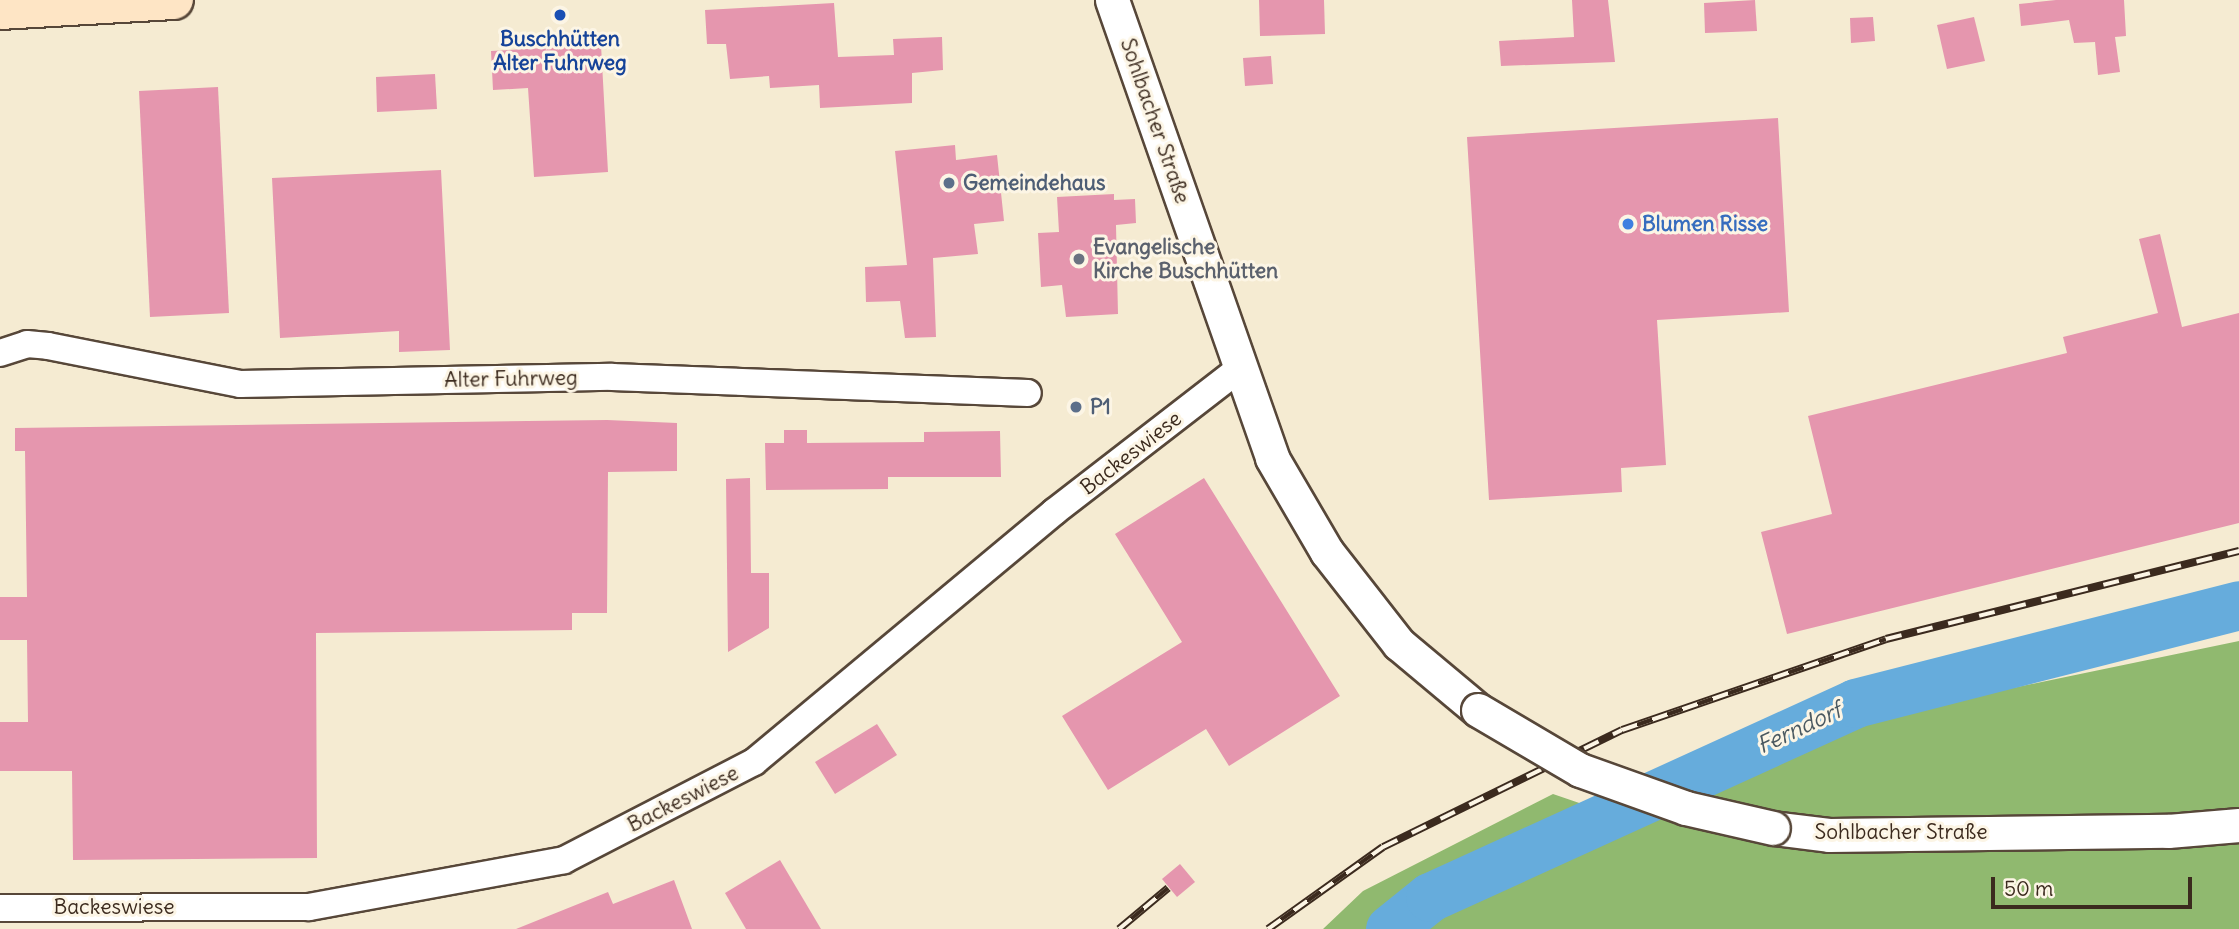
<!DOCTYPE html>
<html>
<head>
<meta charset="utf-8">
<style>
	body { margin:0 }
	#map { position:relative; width:2239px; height:929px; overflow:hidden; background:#f5ebd2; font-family:Delius,sans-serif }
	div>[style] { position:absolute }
	.forest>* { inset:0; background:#90b96f }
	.river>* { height:49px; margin:-24.5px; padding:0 24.5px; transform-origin:24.5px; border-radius:24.5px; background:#66acdc }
	.building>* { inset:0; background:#e596ae }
	.roads { filter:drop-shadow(2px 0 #574739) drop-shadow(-2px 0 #574739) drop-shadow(0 2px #574739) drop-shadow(0 -2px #574739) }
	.minor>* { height:26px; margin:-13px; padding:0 13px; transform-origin:13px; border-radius:13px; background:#fff }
	.tertiary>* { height:33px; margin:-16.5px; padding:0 16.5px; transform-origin:16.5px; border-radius:16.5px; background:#fff }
	.secondary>* { height:38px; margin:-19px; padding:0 19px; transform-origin:19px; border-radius:19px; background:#fee5c5 }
	.rail>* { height:8px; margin-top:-4px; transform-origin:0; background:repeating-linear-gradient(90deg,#fcf5e5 0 16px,#3b2a1e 0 32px); box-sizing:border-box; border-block:2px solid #3b2a1e }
	.bridges { filter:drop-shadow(2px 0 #574739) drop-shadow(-2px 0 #574739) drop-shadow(0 2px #574739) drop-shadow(0 -2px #574739) }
	.tertiary-bridge>* { height:33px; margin:-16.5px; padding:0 16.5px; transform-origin:16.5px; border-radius:16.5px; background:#fff }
	.dots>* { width:19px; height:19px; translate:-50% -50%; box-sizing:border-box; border:4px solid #fcf5e5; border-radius:50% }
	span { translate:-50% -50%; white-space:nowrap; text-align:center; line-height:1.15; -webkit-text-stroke:6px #fcf5e5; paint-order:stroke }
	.transit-label { font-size:21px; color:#164399; font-weight:700 }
	.street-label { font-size:21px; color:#3b2a1e }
	.service-label { font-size:21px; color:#4e5e75; font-weight:700 }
	.left { translate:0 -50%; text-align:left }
	.shop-label { font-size:21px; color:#366cbe; font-weight:700 }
	.worship-label { font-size:21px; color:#5b616d; font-weight:700 }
	.water-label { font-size:23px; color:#4a5860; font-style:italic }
	.scale { position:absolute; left:1991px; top:877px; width:201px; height:32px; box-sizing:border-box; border:4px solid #3b2a1e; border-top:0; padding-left:9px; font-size:21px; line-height:24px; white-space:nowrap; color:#3b2a1e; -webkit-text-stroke:5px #fcf5e5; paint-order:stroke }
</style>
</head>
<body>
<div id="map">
	<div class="forest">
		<div style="clip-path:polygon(2239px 641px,2239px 929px,1323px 929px,1363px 891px,1553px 794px,1626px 819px,1868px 718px)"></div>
	</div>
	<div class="river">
		<div style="left:1390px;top:929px;width:51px;rotate:-38.7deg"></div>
		<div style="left:1430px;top:897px;width:467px;rotate:-24.5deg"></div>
		<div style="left:1855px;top:703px;width:396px;rotate:-14.3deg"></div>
	</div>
	<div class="building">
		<div style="clip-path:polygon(1259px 0,1324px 0,1325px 34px,1260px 36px)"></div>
		<div style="clip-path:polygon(1572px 0,1608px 0,1615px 62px,1501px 66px,1499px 41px,1574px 37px)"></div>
		<div style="clip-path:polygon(1755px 0,1757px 31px,1705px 33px,1704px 3px)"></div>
		<div style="clip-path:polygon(2056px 0,2124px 0,2126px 36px,2115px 37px,2120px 72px,2098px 75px,2095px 42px,2074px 43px,2069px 20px,2021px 26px,2019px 4px)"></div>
		<div style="clip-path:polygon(834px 3px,838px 57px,894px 55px,893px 39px,942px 37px,943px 70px,912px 73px,912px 103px,820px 108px,819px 85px,770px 88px,769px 76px,730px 79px,726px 44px,707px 44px,705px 10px)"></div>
		<div style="clip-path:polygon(1873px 17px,1875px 41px,1851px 43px,1850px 18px)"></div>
		<div style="clip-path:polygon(1974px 17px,1985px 61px,1947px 69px,1937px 25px)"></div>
		<div style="clip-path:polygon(601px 45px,608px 172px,534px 177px,528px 88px,493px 90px,491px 51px)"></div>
		<div style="clip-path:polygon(1271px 56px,1273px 84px,1245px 86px,1243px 58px)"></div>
		<div style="clip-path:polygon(435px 74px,437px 109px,377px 112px,376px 77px)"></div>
		<div style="clip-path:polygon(218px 87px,229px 313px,150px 317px,139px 91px)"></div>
		<div style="clip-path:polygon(1778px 118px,1789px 312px,1657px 320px,1666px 465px,1621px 468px,1622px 492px,1489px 500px,1467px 137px)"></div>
		<div style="clip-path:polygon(955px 145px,956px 160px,997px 155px,1004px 221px,974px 224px,978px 254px,933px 258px,936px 337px,905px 338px,900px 301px,866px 302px,865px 267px,907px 265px,895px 151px)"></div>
		<div style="clip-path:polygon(441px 170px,450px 350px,399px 352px,399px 331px,280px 338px,272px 178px)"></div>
		<div style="clip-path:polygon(1114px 194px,1114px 200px,1135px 199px,1136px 223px,1116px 225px,1118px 314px,1066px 317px,1062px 285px,1041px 287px,1038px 233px,1059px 232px,1057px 197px)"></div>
		<div style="clip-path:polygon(2160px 234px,2182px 327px,2239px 313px,2239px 523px,1787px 634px,1761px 532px,1832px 514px,1808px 416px,2067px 353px,2063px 337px,2158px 313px,2139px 239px)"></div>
		<div style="clip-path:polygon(607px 420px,677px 423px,677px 471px,608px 472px,607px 613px,572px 613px,572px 630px,316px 633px,317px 858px,73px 860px,72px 771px,0 771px,0 722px,28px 722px,27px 640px,0 640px,0 597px,27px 597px,25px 451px,15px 451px,15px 428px)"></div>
		<div style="clip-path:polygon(784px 430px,807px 430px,807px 443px,924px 442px,924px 432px,1000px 431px,1001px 477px,888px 477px,888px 489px,766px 490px,765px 443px,784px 443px)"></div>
		<div style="clip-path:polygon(750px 478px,751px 573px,769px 573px,769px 628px,728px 652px,726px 479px)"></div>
		<div style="clip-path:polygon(1204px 478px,1340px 696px,1229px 766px,1206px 729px,1108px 790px,1062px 716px,1182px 642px,1115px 534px)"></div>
		<div style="clip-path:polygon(877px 724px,897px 755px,835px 794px,815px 762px)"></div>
		<div style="clip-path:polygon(780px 860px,821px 929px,746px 929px,725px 893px)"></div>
		<div style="clip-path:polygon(1180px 864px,1195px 882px,1177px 897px,1162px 879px)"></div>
		<div style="clip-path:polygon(674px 880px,692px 929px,516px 929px,608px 892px,613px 904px)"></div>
	</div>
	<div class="roads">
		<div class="minor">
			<div style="left:0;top:353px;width:28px;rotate:-18deg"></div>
			<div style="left:27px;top:344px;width:21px;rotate:5deg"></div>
			<div style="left:48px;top:346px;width:196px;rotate:11.2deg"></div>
			<div style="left:240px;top:384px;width:372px;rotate:-1.1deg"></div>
			<div style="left:612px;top:377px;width:416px;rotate:2.2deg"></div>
			<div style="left:0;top:908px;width:309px;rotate:-0.2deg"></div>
			<div style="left:309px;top:907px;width:259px;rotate:-10.4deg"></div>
			<div style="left:564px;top:860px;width:214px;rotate:-27.3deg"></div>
			<div style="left:754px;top:762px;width:391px;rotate:-39.8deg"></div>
			<div style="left:1054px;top:512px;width:232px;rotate:-37.7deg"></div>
		</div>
		<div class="tertiary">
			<div style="left:1112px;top:0;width:485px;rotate:70.7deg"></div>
			<div style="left:1272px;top:458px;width:109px;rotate:59.7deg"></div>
			<div style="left:1327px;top:552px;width:117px;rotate:52deg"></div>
			<div style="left:1399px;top:644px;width:103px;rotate:39.9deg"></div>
			<div style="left:1773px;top:828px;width:56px;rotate:7.1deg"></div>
			<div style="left:1829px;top:835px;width:339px;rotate:-0.7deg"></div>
			<div style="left:2168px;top:831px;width:71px;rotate:-4.8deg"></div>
		</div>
		<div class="secondary">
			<div style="left:0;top:10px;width:174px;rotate:-3.3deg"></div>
		</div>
	</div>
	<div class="rail">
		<div style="left:1119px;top:929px;width:64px;rotate:-39.9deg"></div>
		<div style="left:1268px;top:929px;width:141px;rotate:-35.5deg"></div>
		<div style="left:1383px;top:847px;width:266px;rotate:-26.1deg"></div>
		<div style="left:1622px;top:730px;width:279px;rotate:-19deg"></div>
		<div style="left:1886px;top:639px;width:364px;rotate:-14deg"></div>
	</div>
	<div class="bridges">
		<div class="tertiary-bridge">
			<div style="left:1478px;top:710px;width:118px;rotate:30.5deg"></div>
			<div style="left:1580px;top:770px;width:113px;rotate:19.7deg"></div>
			<div style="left:1686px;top:808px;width:89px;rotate:12.9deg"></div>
		</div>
	</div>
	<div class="dots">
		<div style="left:560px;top:15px;background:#1a4fb4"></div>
		<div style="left:949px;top:183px;background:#5c6f8a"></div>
		<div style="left:1628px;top:224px;background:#3f7fe0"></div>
		<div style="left:1079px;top:259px;background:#6b7280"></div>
		<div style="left:1076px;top:407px;background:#5c6f8a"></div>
	</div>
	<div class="transit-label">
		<span style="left:560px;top:51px">Buschhütten<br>Alter Fuhrweg</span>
	</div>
	<div class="street-label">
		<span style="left:1155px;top:121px;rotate:71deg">Sohlbacher Straße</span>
		<span style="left:511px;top:379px;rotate:-1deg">Alter Fuhrweg</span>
		<span style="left:1131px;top:453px;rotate:-38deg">Backeswiese</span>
		<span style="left:683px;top:799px;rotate:-27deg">Backeswiese</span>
		<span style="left:1901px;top:832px">Sohlbacher Straße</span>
		<span style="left:114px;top:907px">Backeswiese</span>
	</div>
	<div class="service-label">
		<span class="left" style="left:963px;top:183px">Gemeindehaus</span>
		<span class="left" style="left:1090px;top:407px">P1</span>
	</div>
	<div class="shop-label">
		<span class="left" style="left:1642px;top:224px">Blumen Risse</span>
	</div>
	<div class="worship-label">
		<span class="left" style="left:1093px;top:259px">Evangelische<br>Kirche Buschhütten</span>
	</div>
	<div class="water-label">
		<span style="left:1799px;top:728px;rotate:-25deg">Ferndorf</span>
	</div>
	<div class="scale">50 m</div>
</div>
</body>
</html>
